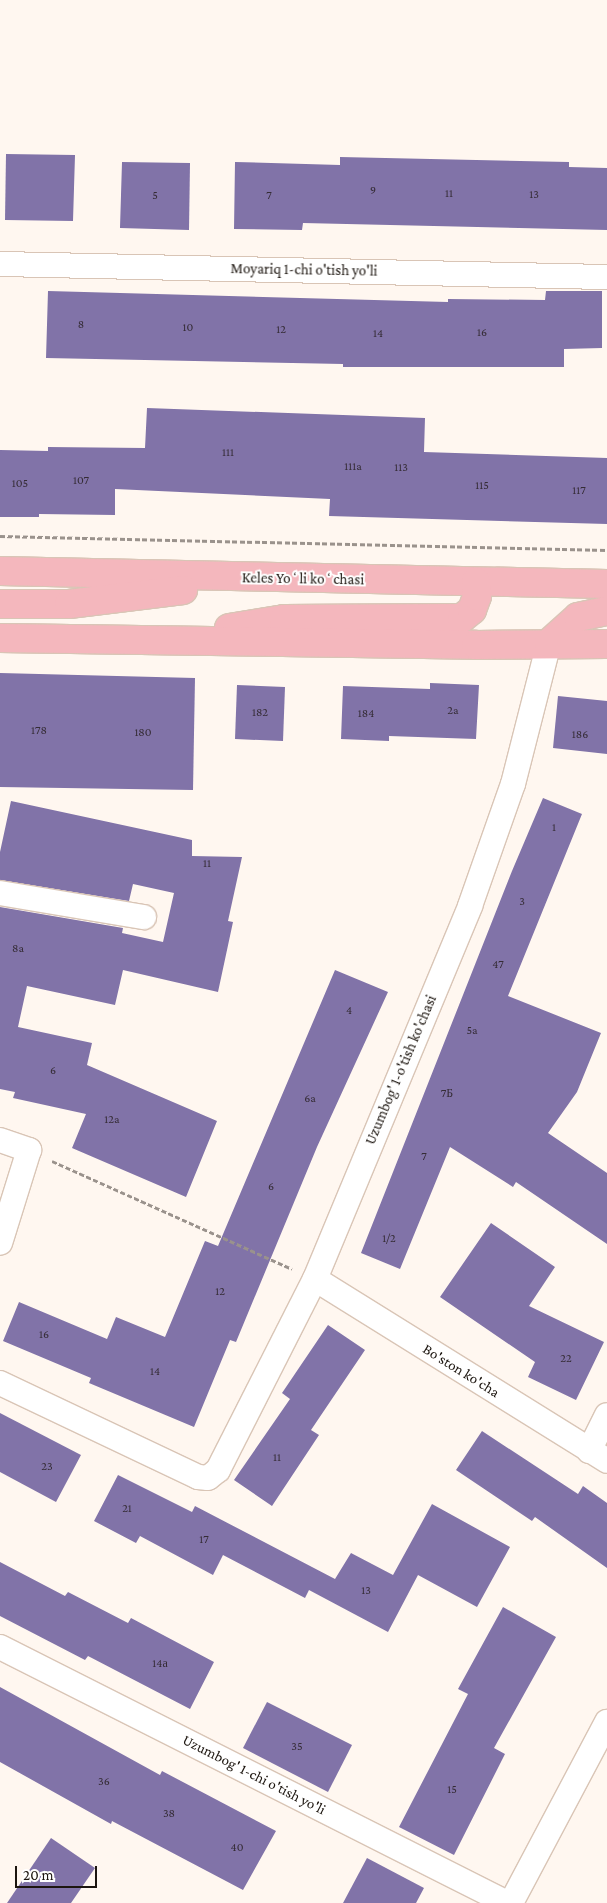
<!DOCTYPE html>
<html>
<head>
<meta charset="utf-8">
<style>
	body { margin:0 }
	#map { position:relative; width:607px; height:1903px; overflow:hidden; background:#fff7f0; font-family:"Crimson Pro",serif }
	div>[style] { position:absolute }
	.building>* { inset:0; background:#8173a8 }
	.path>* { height:3px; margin-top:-1.5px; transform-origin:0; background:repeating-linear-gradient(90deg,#9a928c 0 5px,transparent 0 7.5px) }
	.roads { filter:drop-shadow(1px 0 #d9c5b6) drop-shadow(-1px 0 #d9c5b6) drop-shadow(0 1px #d9c5b6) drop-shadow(0 -1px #d9c5b6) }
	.street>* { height:24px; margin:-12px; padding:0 12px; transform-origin:12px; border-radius:12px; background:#fff }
	.primary>* { height:28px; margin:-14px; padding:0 14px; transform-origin:14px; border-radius:14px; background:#f4b7bd }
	span { translate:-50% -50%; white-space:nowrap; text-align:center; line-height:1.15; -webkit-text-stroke:4px #fff; paint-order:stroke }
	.number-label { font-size:12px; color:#352c35 }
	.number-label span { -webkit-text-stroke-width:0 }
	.street-label { font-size:15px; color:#1c150f }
	.scale { position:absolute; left:15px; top:1866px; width:82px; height:22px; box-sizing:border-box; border:2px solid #1c150f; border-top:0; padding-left:6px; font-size:15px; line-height:18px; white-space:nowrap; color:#1c150f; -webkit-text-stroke:4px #fff; paint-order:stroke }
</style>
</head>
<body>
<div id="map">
	<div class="building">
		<div style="clip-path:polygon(6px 154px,75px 155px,73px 221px,5px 220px)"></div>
		<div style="clip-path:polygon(340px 157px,569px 162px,569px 167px,607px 168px,607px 230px,303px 223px,302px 230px,234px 229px,235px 162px,340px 165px)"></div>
		<div style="clip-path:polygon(122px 162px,190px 163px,189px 230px,120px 228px)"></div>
		<div style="clip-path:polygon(48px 291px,448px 302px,448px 299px,545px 300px,546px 291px,602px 291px,602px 348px,564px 349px,564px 367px,343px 367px,343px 364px,46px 358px)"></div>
		<div style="clip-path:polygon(147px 408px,425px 418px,424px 452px,607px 458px,607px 524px,329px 516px,330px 499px,115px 489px,115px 515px,39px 514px,39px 517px,0 517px,0 450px,48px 451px,48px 447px,145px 448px)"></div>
		<div style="clip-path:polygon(0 673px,195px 678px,193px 790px,0 787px)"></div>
		<div style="clip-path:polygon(430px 683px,479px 685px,476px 739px,389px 736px,389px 741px,341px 739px,343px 686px,430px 689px)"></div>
		<div style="clip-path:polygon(237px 685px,285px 687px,283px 741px,235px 739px)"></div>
		<div style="clip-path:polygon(558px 696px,607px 701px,607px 754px,553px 748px)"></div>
		<div style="clip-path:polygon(543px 798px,582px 814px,508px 996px,601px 1033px,577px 1092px,548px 1133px,607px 1173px,607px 1244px,516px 1182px,513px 1187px,450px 1147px,400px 1269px,361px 1253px,512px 871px)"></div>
		<div style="clip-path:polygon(11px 801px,192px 840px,192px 856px,242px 857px,228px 921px,233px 922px,218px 992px,123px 970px,115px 1005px,27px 986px,18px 1027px,92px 1043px,87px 1065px,217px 1121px,186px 1197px,72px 1148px,86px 1114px,13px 1098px,15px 1092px,0 1089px,0 907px,123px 928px,122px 933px,163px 942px,174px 893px,133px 884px,129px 901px,0 880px,0 852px)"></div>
		<div style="clip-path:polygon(335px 970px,388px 992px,317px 1147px,236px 1342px,230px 1340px,194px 1427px,89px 1383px,91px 1378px,3px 1341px,19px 1302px,107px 1339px,116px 1317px,165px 1337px,205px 1241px,218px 1246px)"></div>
		<div style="clip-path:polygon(491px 1223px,555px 1267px,529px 1306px,604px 1342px,576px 1400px,528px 1377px,535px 1362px,440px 1297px)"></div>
		<div style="clip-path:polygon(328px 1325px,365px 1350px,311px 1430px,319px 1435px,272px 1506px,234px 1480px,290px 1399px,282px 1393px)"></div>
		<div style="clip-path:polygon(0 1413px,81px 1455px,56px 1502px,0 1472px)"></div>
		<div style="clip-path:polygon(482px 1431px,578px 1494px,583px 1486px,607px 1503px,607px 1568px,535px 1517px,532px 1521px,456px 1470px)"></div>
		<div style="clip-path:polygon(118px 1475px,192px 1512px,195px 1506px,335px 1579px,351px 1553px,393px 1575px,432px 1504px,510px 1547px,477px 1607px,418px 1575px,388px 1632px,309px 1590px,305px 1598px,223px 1555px,213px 1575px,140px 1536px,136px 1543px,94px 1521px)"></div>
		<div style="clip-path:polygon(0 1562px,65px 1596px,68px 1592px,128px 1623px,131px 1618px,214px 1662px,190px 1709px,88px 1656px,85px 1660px,0 1616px)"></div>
		<div style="clip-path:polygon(503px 1607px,556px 1637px,494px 1748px,505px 1754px,454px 1855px,399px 1827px,468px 1694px,458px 1689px)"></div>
		<div style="clip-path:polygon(0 1687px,160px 1775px,162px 1771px,276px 1831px,243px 1890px,112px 1821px,111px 1824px,0 1762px)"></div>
		<div style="clip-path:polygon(267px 1702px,352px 1745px,328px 1792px,243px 1748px)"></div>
		<div style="clip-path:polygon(51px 1838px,95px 1868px,71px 1903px,7px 1903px)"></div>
		<div style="clip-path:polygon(367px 1858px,424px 1888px,416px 1903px,343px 1903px)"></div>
	</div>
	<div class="path">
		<div style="left:0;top:536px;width:607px;rotate:1.32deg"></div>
		<div style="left:52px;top:1161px;width:263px;rotate:24.2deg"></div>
	</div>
	<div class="roads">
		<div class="street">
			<div style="left:0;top:264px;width:607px;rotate:1.23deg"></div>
			<div style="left:0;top:893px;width:146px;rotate:9.5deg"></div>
			<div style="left:0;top:1140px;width:31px;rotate:19deg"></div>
			<div style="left:29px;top:1150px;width:97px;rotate:107.3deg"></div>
			<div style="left:315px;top:1279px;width:344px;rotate:31.9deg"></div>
			<div style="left:0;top:1383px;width:219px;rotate:25.4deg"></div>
			<div style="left:198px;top:1477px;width:10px;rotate:6deg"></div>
			<div style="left:208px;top:1478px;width:13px;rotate:-39deg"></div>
			<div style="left:218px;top:1470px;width:214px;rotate:-63.1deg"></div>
			<div style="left:315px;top:1279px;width:404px;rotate:-67.4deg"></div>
			<div style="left:470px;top:906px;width:129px;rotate:-70.6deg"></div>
			<div style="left:513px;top:784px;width:146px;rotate:-75.7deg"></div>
			<div style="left:589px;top:1451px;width:40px;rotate:-63.4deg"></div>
			<div style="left:0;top:1647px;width:568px;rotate:26.79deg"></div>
			<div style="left:511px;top:1903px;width:205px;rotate:-62.1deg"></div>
		</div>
		<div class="primary">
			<div style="left:0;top:571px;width:607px;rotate:1.23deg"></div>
			<div style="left:0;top:604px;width:69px"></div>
			<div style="left:69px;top:604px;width:115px;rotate:-7deg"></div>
			<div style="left:229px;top:628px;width:56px;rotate:-9.3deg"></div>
			<div style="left:284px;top:619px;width:178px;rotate:-0.3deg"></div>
			<div style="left:462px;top:618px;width:13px;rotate:-39deg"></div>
			<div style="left:472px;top:610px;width:15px;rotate:-70deg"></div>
			<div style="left:477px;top:596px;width:14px;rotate:-94deg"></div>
			<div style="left:0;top:638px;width:476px;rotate:0.8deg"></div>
			<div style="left:476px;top:645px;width:131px;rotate:-0.4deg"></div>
			<div style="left:549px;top:643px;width:39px;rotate:-42deg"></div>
			<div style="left:578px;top:617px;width:30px;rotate:-12deg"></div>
		</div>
	</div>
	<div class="number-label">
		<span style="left:373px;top:191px">9</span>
		<span style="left:449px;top:194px">11</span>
		<span style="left:534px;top:195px">13</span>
		<span style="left:155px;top:196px">5</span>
		<span style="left:269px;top:196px">7</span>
		<span style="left:81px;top:325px">8</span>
		<span style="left:188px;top:328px">10</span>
		<span style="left:281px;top:330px">12</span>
		<span style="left:482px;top:333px">16</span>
		<span style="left:378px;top:334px">14</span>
		<span style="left:228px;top:453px">111</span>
		<span style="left:353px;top:467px">111a</span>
		<span style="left:401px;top:468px">113</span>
		<span style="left:81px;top:481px">107</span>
		<span style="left:20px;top:484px">105</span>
		<span style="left:482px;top:486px">115</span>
		<span style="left:579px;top:491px">117</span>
		<span style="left:453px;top:711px">2a</span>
		<span style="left:260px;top:713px">182</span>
		<span style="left:366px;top:714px">184</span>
		<span style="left:39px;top:731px">178</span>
		<span style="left:143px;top:733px">180</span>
		<span style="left:580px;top:735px">186</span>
		<span style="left:554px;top:828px">1</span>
		<span style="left:207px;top:864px">11</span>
		<span style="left:522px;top:902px">3</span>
		<span style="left:18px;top:949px">8a</span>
		<span style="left:498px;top:965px">47</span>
		<span style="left:349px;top:1011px">4</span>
		<span style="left:472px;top:1031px">5a</span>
		<span style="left:53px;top:1071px">6</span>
		<span style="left:447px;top:1094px">7Б</span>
		<span style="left:310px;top:1099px">6a</span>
		<span style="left:112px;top:1120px">12a</span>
		<span style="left:424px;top:1157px">7</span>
		<span style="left:271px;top:1187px">6</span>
		<span style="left:389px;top:1239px">1/2</span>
		<span style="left:220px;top:1292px">12</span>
		<span style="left:44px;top:1335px">16</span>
		<span style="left:566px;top:1359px">22</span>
		<span style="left:155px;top:1372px">14</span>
		<span style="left:277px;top:1458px">11</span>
		<span style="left:47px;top:1467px">23</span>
		<span style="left:127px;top:1509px">21</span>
		<span style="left:204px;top:1540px">17</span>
		<span style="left:366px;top:1591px">13</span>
		<span style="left:160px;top:1664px">14а</span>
		<span style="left:297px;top:1747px">35</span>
		<span style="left:104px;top:1782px">36</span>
		<span style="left:452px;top:1790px">15</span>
		<span style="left:169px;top:1814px">38</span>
		<span style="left:237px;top:1848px">40</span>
	</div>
	<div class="street-label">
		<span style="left:304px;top:270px;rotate:1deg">Moyariq 1-chi o'tish yo'li</span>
		<span style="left:303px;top:579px;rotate:1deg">Keles Yoʻli koʻchasi</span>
		<span style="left:401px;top:1070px;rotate:-67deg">Uzumbog' 1-o'tish ko'chasi</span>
		<span style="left:461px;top:1371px;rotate:32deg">Bo'ston ko'cha</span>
		<span style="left:254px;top:1775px;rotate:27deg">Uzumbog' 1-chi o'tish yo'li</span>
	</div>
	<div class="scale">20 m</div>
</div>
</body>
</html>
